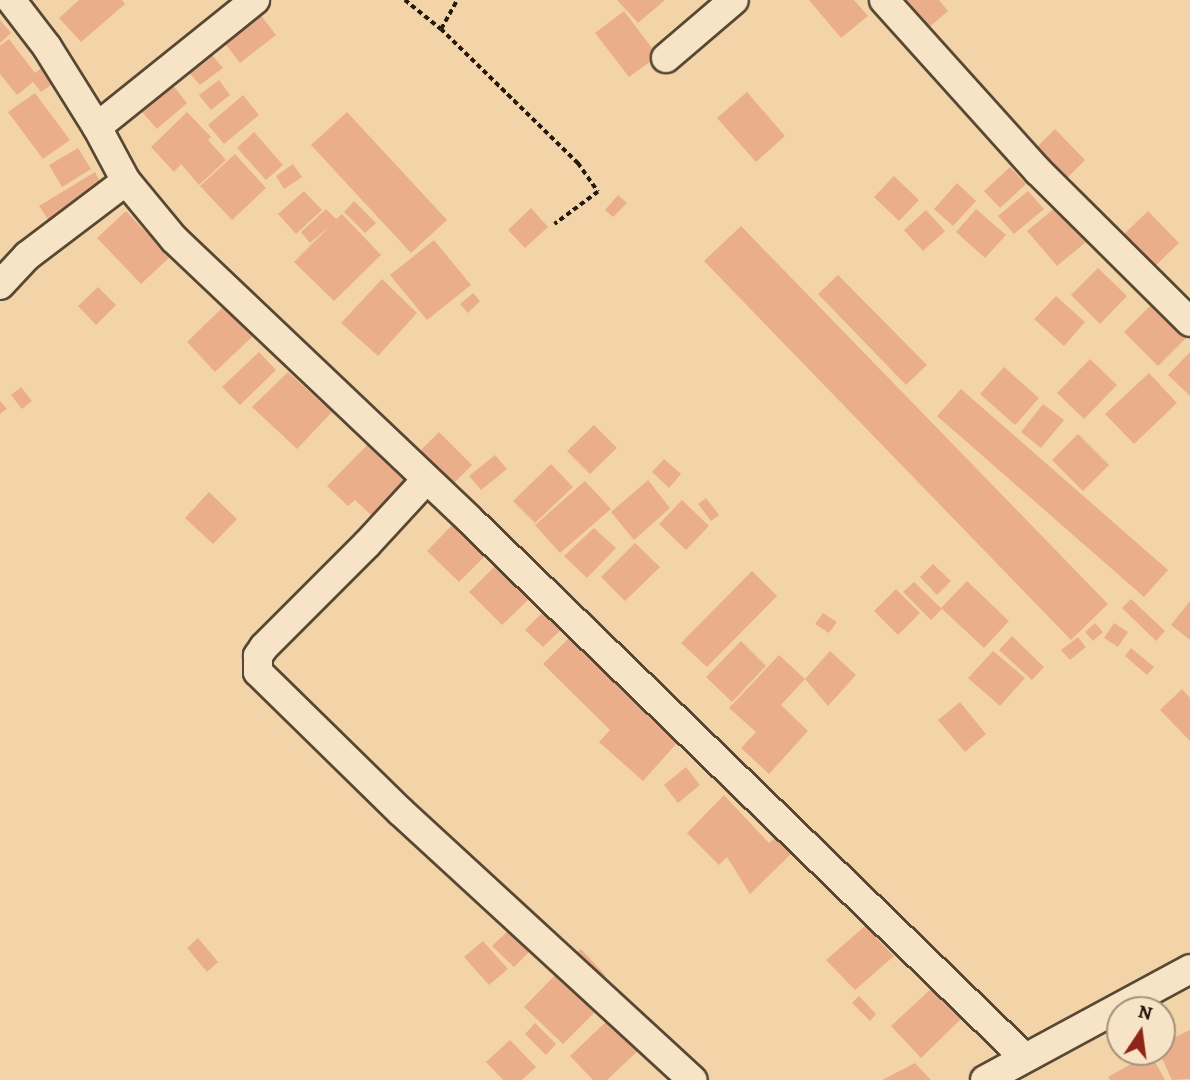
<!DOCTYPE html>
<html>
<head>
<meta charset="utf-8">
<style>
	body { margin:0 }
	#map { position:relative; width:1190px; height:1080px; overflow:hidden; background:#f3d4a8; font-family:Alegreya,serif }
	div>[style] { position:absolute }
	.building>* { inset:0; background:#ebae8b }
	.path>* { height:3.5px; margin-top:-1.75px; transform-origin:0; background:repeating-linear-gradient(90deg,#25190c 0 5px,transparent 0 8.5px) }
	.roads { filter:drop-shadow(2px 0 #584833) drop-shadow(-2px 0 #584833) drop-shadow(0 2px #584833) drop-shadow(0 -2px #584833) }
	.minor>* { height:28px; margin:-14px; padding:0 14px; transform-origin:14px; border-radius:14px; background:#f7e3c6 }
	span { translate:-50% -50%; white-space:nowrap; text-align:center; line-height:1.15; -webkit-text-stroke:7px #f7e3c6; paint-order:stroke }
	.north { position:absolute; left:1106px; top:996px; width:70px; height:70px; box-sizing:border-box; background:#f7e3c6; border:2px solid #a3927c; border-radius:50%; rotate:13deg; font-size:19px; font-weight:700; line-height:28px; text-align:center; color:#25190c }
	.north::after { content:''; display:block; margin:auto; width:24px; height:32px; background:#8f2418; clip-path:polygon(50% 0,100% 100%,50% 72%,0 100%) }
</style>
</head>
<body>
<div id="map">
	<div class="building">
		<div style="clip-path:polygon(79px 0,122px 0,125px 4px,81px 42px,59px 18px)"></div>
		<div style="clip-path:polygon(617px 0,665px 0,638px 23px)"></div>
		<div style="clip-path:polygon(809px 0,854px 0,868px 16px,841px 38px)"></div>
		<div style="clip-path:polygon(888px 0,939px 0,948px 11px,919px 36px)"></div>
		<div style="clip-path:polygon(256px 9px,276px 35px,240px 63px,220px 37px)"></div>
		<div style="clip-path:polygon(624px 11px,658px 56px,629px 77px,595px 33px)"></div>
		<div style="clip-path:polygon(0 20px,11px 33px,0 43px)"></div>
		<div style="clip-path:polygon(9px 39px,35px 73px,50px 61px,62px 77px,41px 92px,33px 82px,17px 95px,0 74px,0 46px)"></div>
		<div style="clip-path:polygon(205px 47px,223px 68px,200px 85px,181px 64px)"></div>
		<div style="clip-path:polygon(168px 79px,187px 103px,157px 129px,135px 104px)"></div>
		<div style="clip-path:polygon(219px 80px,230px 95px,211px 110px,199px 95px)"></div>
		<div style="clip-path:polygon(747px 92px,785px 136px,756px 162px,717px 118px)"></div>
		<div style="clip-path:polygon(35px 93px,70px 140px,43px 159px,8px 112px)"></div>
		<div style="clip-path:polygon(243px 95px,259px 115px,224px 144px,208px 125px)"></div>
		<div style="clip-path:polygon(187px 112px,211px 137px,208px 140px,226px 160px,199px 185px,181px 164px,174px 172px,151px 147px)"></div>
		<div style="clip-path:polygon(347px 112px,447px 220px,411px 253px,311px 145px)"></div>
		<div style="clip-path:polygon(1055px 129px,1085px 160px,1062px 183px,1032px 152px)"></div>
		<div style="clip-path:polygon(254px 132px,283px 165px,266px 180px,237px 148px)"></div>
		<div style="clip-path:polygon(78px 148px,91px 169px,62px 187px,49px 165px)"></div>
		<div style="clip-path:polygon(235px 154px,266px 188px,232px 220px,200px 186px)"></div>
		<div style="clip-path:polygon(293px 164px,302px 177px,284px 189px,276px 176px)"></div>
		<div style="clip-path:polygon(1010px 167px,1026px 184px,1000px 208px,984px 191px)"></div>
		<div style="clip-path:polygon(95px 172px,103px 187px,54px 228px,39px 206px)"></div>
		<div style="clip-path:polygon(894px 176px,919px 200px,899px 221px,874px 197px)"></div>
		<div style="clip-path:polygon(957px 183px,976px 201px,953px 226px,934px 209px)"></div>
		<div style="clip-path:polygon(304px 191px,322px 210px,296px 234px,278px 214px)"></div>
		<div style="clip-path:polygon(1028px 191px,1044px 209px,1014px 234px,998px 216px)"></div>
		<div style="clip-path:polygon(618px 195px,627px 203px,613px 217px,605px 210px)"></div>
		<div style="clip-path:polygon(354px 201px,376px 223px,365px 233px,344px 212px)"></div>
		<div style="clip-path:polygon(1056px 207px,1086px 242px,1057px 266px,1027px 231px)"></div>
		<div style="clip-path:polygon(531px 208px,548px 227px,525px 248px,508px 230px)"></div>
		<div style="clip-path:polygon(326px 209px,336px 219px,342px 214px,381px 255px,334px 301px,294px 262px,331px 225px,310px 243px,301px 232px)"></div>
		<div style="clip-path:polygon(976px 209px,1006px 235px,985px 258px,956px 232px)"></div>
		<div style="clip-path:polygon(926px 210px,945px 231px,923px 251px,904px 230px)"></div>
		<div style="clip-path:polygon(126px 211px,170px 257px,141px 284px,97px 238px)"></div>
		<div style="clip-path:polygon(1148px 211px,1179px 243px,1152px 269px,1121px 237px)"></div>
		<div style="clip-path:polygon(741px 226px,1108px 604px,1071px 640px,704px 261px)"></div>
		<div style="clip-path:polygon(434px 240px,471px 285px,427px 320px,390px 275px)"></div>
		<div style="clip-path:polygon(1098px 268px,1127px 296px,1100px 324px,1071px 295px)"></div>
		<div style="clip-path:polygon(838px 275px,927px 365px,906px 385px,818px 294px)"></div>
		<div style="clip-path:polygon(382px 279px,417px 313px,378px 356px,341px 323px)"></div>
		<div style="clip-path:polygon(98px 287px,116px 305px,96px 325px,78px 306px)"></div>
		<div style="clip-path:polygon(473px 293px,480px 301px,468px 313px,460px 304px)"></div>
		<div style="clip-path:polygon(1056px 296px,1085px 322px,1064px 346px,1034px 319px)"></div>
		<div style="clip-path:polygon(1156px 300px,1190px 334px,1158px 366px,1124px 332px)"></div>
		<div style="clip-path:polygon(224px 306px,253px 336px,215px 372px,187px 342px)"></div>
		<div style="clip-path:polygon(259px 352px,276px 370px,240px 405px,222px 387px)"></div>
		<div style="clip-path:polygon(1190px 352px,1190px 396px,1168px 375px)"></div>
		<div style="clip-path:polygon(1090px 359px,1117px 385px,1084px 419px,1057px 393px)"></div>
		<div style="clip-path:polygon(1004px 367px,1039px 398px,1015px 425px,980px 394px)"></div>
		<div style="clip-path:polygon(288px 372px,332px 412px,297px 449px,252px 407px)"></div>
		<div style="clip-path:polygon(1149px 373px,1177px 403px,1134px 444px,1105px 414px)"></div>
		<div style="clip-path:polygon(21px 387px,32px 401px,22px 409px,11px 395px)"></div>
		<div style="clip-path:polygon(961px 389px,1168px 570px,1144px 597px,937px 416px)"></div>
		<div style="clip-path:polygon(0 401px,7px 409px,0 414px)"></div>
		<div style="clip-path:polygon(1043px 404px,1064px 420px,1041px 448px,1021px 432px)"></div>
		<div style="clip-path:polygon(594px 425px,617px 448px,590px 474px,567px 451px)"></div>
		<div style="clip-path:polygon(439px 432px,472px 465px,448px 489px,415px 456px)"></div>
		<div style="clip-path:polygon(1078px 434px,1109px 465px,1083px 491px,1052px 460px)"></div>
		<div style="clip-path:polygon(373px 439px,411px 476px,372px 516px,355px 500px,348px 506px,327px 486px)"></div>
		<div style="clip-path:polygon(495px 455px,507px 469px,481px 490px,469px 476px)"></div>
		<div style="clip-path:polygon(664px 459px,681px 474px,669px 488px,652px 472px)"></div>
		<div style="clip-path:polygon(551px 464px,573px 487px,535px 523px,513px 501px)"></div>
		<div style="clip-path:polygon(648px 480px,670px 508px,634px 540px,611px 512px)"></div>
		<div style="clip-path:polygon(585px 481px,611px 509px,560px 553px,535px 525px)"></div>
		<div style="clip-path:polygon(209px 492px,237px 519px,213px 544px,185px 518px)"></div>
		<div style="clip-path:polygon(706px 498px,719px 515px,711px 521px,698px 504px)"></div>
		<div style="clip-path:polygon(682px 500px,709px 526px,686px 550px,659px 524px)"></div>
		<div style="clip-path:polygon(457px 520px,490px 551px,459px 582px,427px 551px)"></div>
		<div style="clip-path:polygon(594px 528px,616px 548px,587px 578px,564px 556px)"></div>
		<div style="clip-path:polygon(635px 543px,660px 567px,625px 601px,601px 577px)"></div>
		<div style="clip-path:polygon(933px 564px,951px 581px,937px 595px,920px 577px)"></div>
		<div style="clip-path:polygon(495px 566px,529px 599px,502px 625px,469px 592px)"></div>
		<div style="clip-path:polygon(752px 571px,777px 596px,707px 667px,681px 643px)"></div>
		<div style="clip-path:polygon(967px 581px,1009px 621px,984px 648px,941px 608px)"></div>
		<div style="clip-path:polygon(914px 582px,942px 609px,931px 620px,903px 592px)"></div>
		<div style="clip-path:polygon(896px 589px,920px 613px,898px 635px,874px 611px)"></div>
		<div style="clip-path:polygon(1131px 599px,1165px 631px,1156px 641px,1122px 608px)"></div>
		<div style="clip-path:polygon(1190px 601px,1190px 640px,1171px 625px)"></div>
		<div style="clip-path:polygon(549px 606px,567px 624px,543px 647px,525px 630px)"></div>
		<div style="clip-path:polygon(823px 613px,837px 622px,829px 633px,815px 624px)"></div>
		<div style="clip-path:polygon(1095px 623px,1103px 632px,1093px 641px,1085px 632px)"></div>
		<div style="clip-path:polygon(1114px 623px,1128px 632px,1118px 647px,1104px 638px)"></div>
		<div style="clip-path:polygon(574px 633px,640px 699px,635px 704px,677px 743px,643px 781px,599px 742px,610px 730px,543px 664px)"></div>
		<div style="clip-path:polygon(1012px 636px,1044px 667px,1032px 680px,999px 650px)"></div>
		<div style="clip-path:polygon(1078px 637px,1086px 647px,1070px 660px,1061px 650px)"></div>
		<div style="clip-path:polygon(741px 641px,766px 666px,732px 702px,706px 677px)"></div>
		<div style="clip-path:polygon(1131px 648px,1154px 667px,1147px 675px,1125px 656px)"></div>
		<div style="clip-path:polygon(830px 651px,856px 675px,828px 706px,805px 679px)"></div>
		<div style="clip-path:polygon(993px 651px,1025px 678px,1000px 706px,968px 678px)"></div>
		<div style="clip-path:polygon(779px 655px,805px 679px,781px 705px,808px 731px,769px 774px,741px 748px,756px 732px,729px 708px)"></div>
		<div style="clip-path:polygon(1182px 689px,1190px 698px,1190px 741px,1160px 710px)"></div>
		<div style="clip-path:polygon(960px 702px,986px 734px,965px 752px,938px 720px)"></div>
		<div style="clip-path:polygon(686px 767px,700px 785px,678px 803px,664px 785px)"></div>
		<div style="clip-path:polygon(724px 795px,769px 843px,776px 837px,791px 854px,750px 894px,727px 857px,719px 865px,687px 833px)"></div>
		<div style="clip-path:polygon(513px 926px,534px 947px,514px 967px,492px 946px)"></div>
		<div style="clip-path:polygon(865px 926px,894px 956px,855px 990px,826px 960px)"></div>
		<div style="clip-path:polygon(198px 938px,218px 962px,207px 972px,187px 948px)"></div>
		<div style="clip-path:polygon(483px 941px,508px 969px,489px 985px,464px 957px)"></div>
		<div style="clip-path:polygon(581px 949px,605px 975px,592px 987px,568px 961px)"></div>
		<div style="clip-path:polygon(562px 968px,601px 1006px,563px 1044px,524px 1007px)"></div>
		<div style="clip-path:polygon(933px 987px,962px 1018px,921px 1058px,891px 1026px)"></div>
		<div style="clip-path:polygon(859px 996px,876px 1014px,870px 1021px,852px 1003px)"></div>
		<div style="clip-path:polygon(611px 1017px,641px 1048px,607px 1080px,593px 1080px,570px 1056px)"></div>
		<div style="clip-path:polygon(535px 1023px,556px 1044px,546px 1055px,525px 1034px)"></div>
		<div style="clip-path:polygon(1190px 1030px,1190px 1079px,1172px 1080px,1159px 1052px,1162px 1052px,1162px 1043px)"></div>
		<div style="clip-path:polygon(510px 1040px,536px 1067px,522px 1080px,503px 1080px,486px 1062px)"></div>
		<div style="clip-path:polygon(1150px 1053px,1165px 1080px,1110px 1080px,1108px 1077px)"></div>
		<div style="clip-path:polygon(915px 1063px,931px 1080px,882px 1080px)"></div>
	</div>
	<div class="path">
		<div style="left:405px;top:0;width:46px;rotate:38.9deg"></div>
		<div style="left:441px;top:29px;width:33px;rotate:-61deg"></div>
		<div style="left:441px;top:29px;width:192px;rotate:44.4deg"></div>
		<div style="left:578px;top:163px;width:35px;rotate:55deg"></div>
		<div style="left:598px;top:192px;width:54px;rotate:143.3deg"></div>
	</div>
	<div class="roads">
		<div class="minor">
			<div style="left:11px;top:0;width:59px;rotate:52.5deg"></div>
			<div style="left:47px;top:47px;width:94px;rotate:58deg"></div>
			<div style="left:97px;top:127px;width:61px;rotate:61.8deg"></div>
			<div style="left:126px;top:181px;width:75px;rotate:50.4deg"></div>
			<div style="left:174px;top:239px;width:407px;rotate:43.5deg"></div>
			<div style="left:469px;top:519px;width:773px;rotate:44.11deg"></div>
			<div style="left:884px;top:0;width:230px;rotate:48deg"></div>
			<div style="left:1038px;top:171px;width:214px;rotate:44.8deg"></div>
			<div style="left:666px;top:58px;width:89px;rotate:-40.5deg"></div>
			<div style="left:97px;top:127px;width:203px;rotate:-38.8deg"></div>
			<div style="left:0;top:285px;width:40px;rotate:-47deg"></div>
			<div style="left:27px;top:256px;width:124px;rotate:-37.1deg"></div>
			<div style="left:426px;top:480px;width:87px;rotate:132.7deg"></div>
			<div style="left:367px;top:544px;width:146px;rotate:135deg"></div>
			<div style="left:264px;top:647px;width:11px;rotate:124deg"></div>
			<div style="left:258px;top:656px;width:16px;rotate:90deg"></div>
			<div style="left:258px;top:672px;width:200px;rotate:44.4deg"></div>
			<div style="left:401px;top:812px;width:396px;rotate:42.6deg"></div>
			<div style="left:985px;top:1080px;width:233px;rotate:-28.4deg"></div>
		</div>
	</div>
	<div class="north">N</div>
</div>
</body>
</html>
